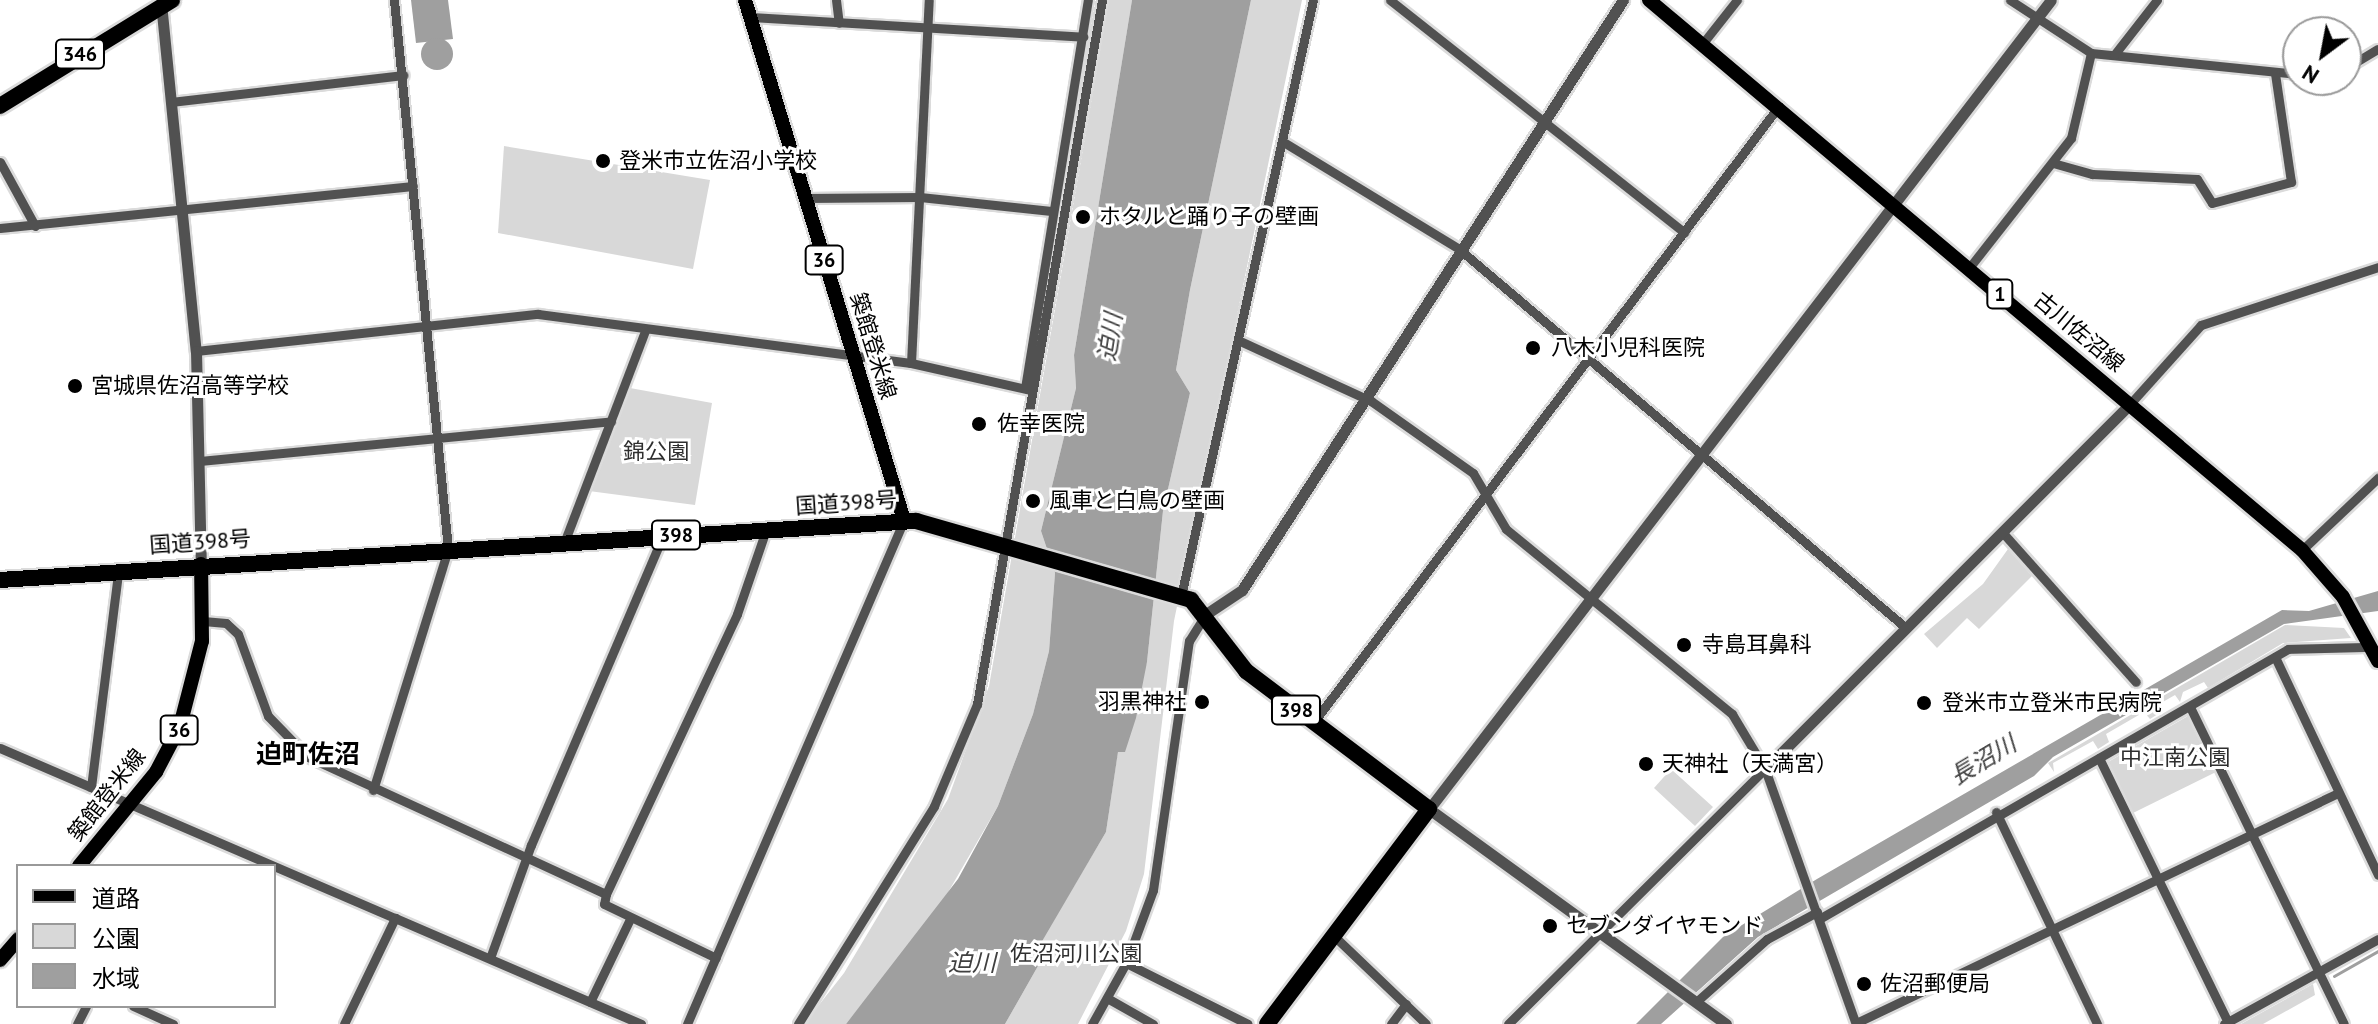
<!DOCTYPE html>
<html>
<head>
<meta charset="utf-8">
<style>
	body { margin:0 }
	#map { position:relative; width:2378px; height:1024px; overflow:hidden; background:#fff; font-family:"PT Sans","Noto Sans JP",sans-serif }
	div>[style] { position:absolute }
	.green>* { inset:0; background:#d8d8d8 }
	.water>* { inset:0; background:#9f9f9f }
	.round { border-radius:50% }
	.stream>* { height:3px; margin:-1.5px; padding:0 1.5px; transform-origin:1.5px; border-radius:1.5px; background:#9f9f9f }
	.roads { filter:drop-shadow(2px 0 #dbdbdb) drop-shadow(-2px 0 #dbdbdb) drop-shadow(0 2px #dbdbdb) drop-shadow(0 -2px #dbdbdb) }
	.minor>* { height:9px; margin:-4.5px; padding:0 4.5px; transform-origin:4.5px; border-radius:4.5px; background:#515151 }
	.tertiary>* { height:11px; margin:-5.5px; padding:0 5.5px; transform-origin:5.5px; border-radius:5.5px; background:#515151 }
	.primary>* { height:14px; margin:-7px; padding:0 7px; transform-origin:7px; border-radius:7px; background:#000 }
	.trunk>* { height:16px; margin:-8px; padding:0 8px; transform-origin:8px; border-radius:8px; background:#000 }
	.dots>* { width:22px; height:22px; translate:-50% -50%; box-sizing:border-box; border:4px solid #fff; border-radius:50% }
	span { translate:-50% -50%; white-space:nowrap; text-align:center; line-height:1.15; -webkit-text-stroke:6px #fff; paint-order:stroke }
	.shield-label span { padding:2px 6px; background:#fff; border:2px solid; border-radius:6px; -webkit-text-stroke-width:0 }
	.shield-label { font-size:20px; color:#000; font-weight:700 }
	.poi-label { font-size:22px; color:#000 }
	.left { translate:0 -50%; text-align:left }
	.right { translate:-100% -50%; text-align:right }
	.street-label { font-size:22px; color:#000 }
	.park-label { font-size:22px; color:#2f2f2f }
	.water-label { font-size:24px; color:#404040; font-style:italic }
	.quarter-label { font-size:26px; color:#000; font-weight:700 }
	.legend { position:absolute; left:16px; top:864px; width:260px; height:144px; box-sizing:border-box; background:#fff; border:2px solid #999; margin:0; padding:10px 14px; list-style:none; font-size:24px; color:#000 }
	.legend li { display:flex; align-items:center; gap:16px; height:40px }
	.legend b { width:40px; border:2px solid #999 }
	.north { position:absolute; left:2282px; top:16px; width:80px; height:80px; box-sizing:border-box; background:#fff; border:2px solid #999; border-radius:50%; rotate:212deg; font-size:22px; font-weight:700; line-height:32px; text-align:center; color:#000 }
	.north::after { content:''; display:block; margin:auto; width:28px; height:36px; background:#000; clip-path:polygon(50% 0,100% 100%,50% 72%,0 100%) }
</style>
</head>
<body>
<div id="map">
	<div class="green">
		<div style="clip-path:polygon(1109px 0,1132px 0,1074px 355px,1076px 388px,1041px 531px,1055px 573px,1049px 651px,1033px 714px,998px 806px,939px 908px,846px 1024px,804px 1024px,844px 973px,948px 799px,989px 686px)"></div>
		<div style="clip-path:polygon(1251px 0,1302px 0,1174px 621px,1144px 874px,1126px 931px,1078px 1024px,1005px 1024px,1038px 966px,1033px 955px,1106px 832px,1118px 751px,1147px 662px,1163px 511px,1190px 393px,1176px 370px,1190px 290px)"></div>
		<div style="clip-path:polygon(504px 146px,710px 180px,693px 269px,498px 233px)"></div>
		<div style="clip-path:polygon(630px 388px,712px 403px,695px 505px,589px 491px)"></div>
		<div style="clip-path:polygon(2008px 549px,2032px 576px,1979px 629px,1967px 618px,1937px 648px,1924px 634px,1983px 584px)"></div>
		<div style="clip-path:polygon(2285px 625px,2344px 628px,2351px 638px,2283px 643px,2208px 688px,2204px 682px,2183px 692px,2180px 702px,2175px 695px,2154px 707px,2158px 714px,2150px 719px,2144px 712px,2106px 734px,2109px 742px,2098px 749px,2093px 741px,2053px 763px,2054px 772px,2048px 763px)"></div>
		<div style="clip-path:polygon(2188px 716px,2216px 772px,2133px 813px,2108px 762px)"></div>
		<div style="clip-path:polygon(1671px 769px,1713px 807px,1695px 826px,1654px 788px)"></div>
		<div style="clip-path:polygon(2313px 984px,2315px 995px,2263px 1024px,2241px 1024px)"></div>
	</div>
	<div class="water">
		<div style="clip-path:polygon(411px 0,448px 0,453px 39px,416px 43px)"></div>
		<div style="clip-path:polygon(1132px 0,1251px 0,1190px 290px,1176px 370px,1190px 393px,1163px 511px,1147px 662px,1136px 718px,1125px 752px,1118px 752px,1106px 832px,1034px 955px,1038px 966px,1005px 1024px,846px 1024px,958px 879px,998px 806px,1033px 714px,1049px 651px,1055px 573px,1041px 531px,1076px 388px,1074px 355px)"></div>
		<div class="round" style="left:421px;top:38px;width:32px;height:32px"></div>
		<div style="clip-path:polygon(2378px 591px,2378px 611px,2284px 624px,2053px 757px,2034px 776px,1758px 937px,1661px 1024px,1636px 1024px,1724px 936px,1817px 879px,2282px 610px,2309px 611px)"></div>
	</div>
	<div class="stream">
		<div style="left:2334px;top:976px;width:51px;rotate:-29.6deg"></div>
	</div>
	<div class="roads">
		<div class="minor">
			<div style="left:836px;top:0;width:23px;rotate:83deg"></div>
			<div style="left:1390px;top:0;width:375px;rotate:38.3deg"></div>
			<div style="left:2010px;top:0;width:97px;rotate:33.2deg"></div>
			<div style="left:2091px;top:53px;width:208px;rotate:5.8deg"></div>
			<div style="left:751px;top:17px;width:333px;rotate:3.4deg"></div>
			<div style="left:1703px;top:43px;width:55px;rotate:-51.7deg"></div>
			<div style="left:2114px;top:55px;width:70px;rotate:-52deg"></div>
			<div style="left:2346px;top:68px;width:37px;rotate:-31deg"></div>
			<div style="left:171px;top:102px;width:234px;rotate:-6.6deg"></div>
			<div style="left:1285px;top:143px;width:204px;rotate:31.3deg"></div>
			<div style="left:1459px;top:249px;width:586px;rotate:40.29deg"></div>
			<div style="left:0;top:162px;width:73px;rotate:61.3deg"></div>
			<div style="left:2053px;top:163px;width:41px;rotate:15.8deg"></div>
			<div style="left:2092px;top:174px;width:105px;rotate:2.7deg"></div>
			<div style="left:2197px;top:179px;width:28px;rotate:58deg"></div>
			<div style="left:2212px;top:203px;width:82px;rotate:-14.9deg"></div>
			<div style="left:2291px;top:182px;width:109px;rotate:-98.4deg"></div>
			<div style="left:806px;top:198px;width:114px;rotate:-0.5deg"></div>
			<div style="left:920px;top:197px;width:132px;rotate:6.1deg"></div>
			<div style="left:0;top:228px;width:415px;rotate:-5.8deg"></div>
			<div style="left:1969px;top:268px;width:165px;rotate:-51.9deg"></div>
			<div style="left:2071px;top:138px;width:87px;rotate:-76.8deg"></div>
			<div style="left:1240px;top:341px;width:144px;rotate:24.6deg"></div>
			<div style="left:1371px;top:401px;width:125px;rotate:35.2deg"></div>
			<div style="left:1473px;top:473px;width:65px;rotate:59.5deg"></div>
			<div style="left:1506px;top:529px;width:292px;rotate:39.3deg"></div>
			<div style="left:1732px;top:714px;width:64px;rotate:59deg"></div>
			<div style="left:1765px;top:769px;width:271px;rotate:70.4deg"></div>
			<div style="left:196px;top:351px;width:344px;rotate:-6.2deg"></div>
			<div style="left:538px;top:314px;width:376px;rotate:7.5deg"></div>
			<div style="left:911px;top:363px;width:363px;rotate:-87.2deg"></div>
			<div style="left:911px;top:363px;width:123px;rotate:12.7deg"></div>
			<div style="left:1025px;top:388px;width:393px;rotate:-80.8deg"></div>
			<div style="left:2130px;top:404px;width:106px;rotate:-48.1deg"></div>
			<div style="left:2201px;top:325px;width:186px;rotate:-18.1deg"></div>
			<div style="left:199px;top:461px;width:414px;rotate:-5.5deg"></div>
			<div style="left:2004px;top:534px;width:198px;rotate:48.3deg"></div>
			<div style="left:564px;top:543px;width:227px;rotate:-69.1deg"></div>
			<div style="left:2302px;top:550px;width:105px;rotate:-43.5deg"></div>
			<div style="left:1181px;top:596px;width:610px;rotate:-77.51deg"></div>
			<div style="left:203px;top:621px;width:23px;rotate:5deg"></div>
			<div style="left:226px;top:623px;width:16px;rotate:43deg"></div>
			<div style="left:238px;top:634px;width:87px;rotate:69.9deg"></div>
			<div style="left:268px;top:716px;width:57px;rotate:45.7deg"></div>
			<div style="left:308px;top:757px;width:328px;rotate:24.7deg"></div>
			<div style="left:606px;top:894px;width:10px;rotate:101deg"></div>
			<div style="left:604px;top:904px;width:124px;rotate:25.7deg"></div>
			<div style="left:2275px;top:657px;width:241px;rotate:64.7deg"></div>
			<div style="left:2190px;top:707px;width:352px;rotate:64.1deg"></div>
			<div style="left:1313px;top:723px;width:773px;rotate:-52.94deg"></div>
			<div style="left:0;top:748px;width:430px;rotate:23.3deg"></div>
			<div style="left:2099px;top:758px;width:296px;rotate:64deg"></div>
			<div style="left:91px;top:787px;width:217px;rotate:-82.8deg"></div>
			<div style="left:373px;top:790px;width:252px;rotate:-72.7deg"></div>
			<div style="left:448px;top:549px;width:552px;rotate:-95.62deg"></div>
			<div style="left:1996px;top:812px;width:235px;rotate:64.5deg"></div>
			<div style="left:606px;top:894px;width:309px;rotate:-64.9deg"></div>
			<div style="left:737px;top:614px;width:89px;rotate:-71deg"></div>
			<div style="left:1819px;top:919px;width:541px;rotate:-29.93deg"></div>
			<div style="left:2288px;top:649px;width:83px;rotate:-1.4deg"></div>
			<div style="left:1334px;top:936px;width:127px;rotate:43.7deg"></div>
			<div style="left:490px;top:958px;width:120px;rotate:-70.1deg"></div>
			<div style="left:531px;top:845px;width:336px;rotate:-66.9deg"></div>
			<div style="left:1126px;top:963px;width:136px;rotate:26.6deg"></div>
			<div style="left:1107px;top:998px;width:53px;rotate:29.5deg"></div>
			<div style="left:590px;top:1002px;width:92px;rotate:-64.3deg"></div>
			<div style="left:1696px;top:1002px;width:95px;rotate:-41.6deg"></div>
			<div style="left:1767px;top:939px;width:57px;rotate:-28.4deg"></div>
			<div style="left:133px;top:1006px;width:44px;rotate:24.2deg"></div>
			<div style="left:1856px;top:1023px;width:534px;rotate:-25.51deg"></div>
			<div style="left:77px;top:1024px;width:20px;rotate:-63deg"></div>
			<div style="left:344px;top:1024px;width:118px;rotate:-64.3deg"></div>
			<div style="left:395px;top:918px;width:268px;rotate:23.3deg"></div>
			<div style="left:687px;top:1024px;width:549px;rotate:-66.71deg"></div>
			<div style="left:798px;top:1024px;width:257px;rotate:-58deg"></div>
			<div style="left:934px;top:806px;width:111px;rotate:-67.1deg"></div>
			<div style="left:977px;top:704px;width:715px;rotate:-79.93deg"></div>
			<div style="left:1092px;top:1024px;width:70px;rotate:-60.9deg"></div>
			<div style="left:1126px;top:963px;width:78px;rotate:-69.7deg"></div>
			<div style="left:1153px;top:890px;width:252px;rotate:-81.8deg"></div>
			<div style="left:1189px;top:641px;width:32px;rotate:-58deg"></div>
			<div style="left:1391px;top:1024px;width:25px;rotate:-53deg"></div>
			<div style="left:1508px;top:1024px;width:362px;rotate:-44.8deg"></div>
			<div style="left:2224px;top:1024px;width:176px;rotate:-28.9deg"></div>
		</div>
		<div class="tertiary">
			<div style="left:161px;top:3px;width:350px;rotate:84.3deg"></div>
			<div style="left:196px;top:351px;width:213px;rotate:88.7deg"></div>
			<div style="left:1206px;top:614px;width:43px;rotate:-33.7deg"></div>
			<div style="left:1242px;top:590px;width:702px;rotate:-57.15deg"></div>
			<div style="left:1765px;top:769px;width:516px;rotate:-45deg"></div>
			<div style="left:1726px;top:1024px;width:367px;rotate:-144.1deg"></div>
			<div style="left:1429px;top:809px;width:1020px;rotate:-52.45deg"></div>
		</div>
		<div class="primary">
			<div style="left:745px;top:0;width:544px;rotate:73deg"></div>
			<div style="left:1649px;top:0;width:854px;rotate:40.11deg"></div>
			<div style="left:2302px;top:550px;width:62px;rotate:48.9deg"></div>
			<div style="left:2343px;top:597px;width:73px;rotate:61.3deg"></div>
			<div style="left:79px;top:866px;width:122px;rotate:-50.7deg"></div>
			<div style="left:156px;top:772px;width:52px;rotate:-62.4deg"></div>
			<div style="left:180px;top:726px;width:88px;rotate:-75.5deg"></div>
			<div style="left:202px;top:641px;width:77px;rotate:-90.7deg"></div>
			<div style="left:0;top:960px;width:28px;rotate:-49deg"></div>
		</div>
		<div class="trunk">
			<div style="left:0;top:106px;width:202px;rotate:-31.6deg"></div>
			<div style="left:0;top:580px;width:918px;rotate:-3.69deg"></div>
			<div style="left:916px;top:521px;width:286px;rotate:16deg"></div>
			<div style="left:1191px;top:600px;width:90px;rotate:52.2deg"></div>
			<div style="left:1246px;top:671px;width:229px;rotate:37deg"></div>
			<div style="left:1429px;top:809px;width:269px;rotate:127deg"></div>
		</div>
	</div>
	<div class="dots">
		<div style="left:603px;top:161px;background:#000"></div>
		<div style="left:1083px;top:217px;background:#000"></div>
		<div style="left:1533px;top:348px;background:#000"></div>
		<div style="left:75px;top:386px;background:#000"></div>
		<div style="left:979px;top:424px;background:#000"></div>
		<div style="left:1033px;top:501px;background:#000"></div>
		<div style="left:1684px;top:645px;background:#000"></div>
		<div style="left:1202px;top:702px;background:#000"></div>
		<div style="left:1924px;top:703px;background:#000"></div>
		<div style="left:1646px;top:764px;background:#000"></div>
		<div style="left:1550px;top:926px;background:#000"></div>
		<div style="left:1864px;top:984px;background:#000"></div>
	</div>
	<div class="shield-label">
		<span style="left:80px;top:54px">346</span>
		<span style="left:824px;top:260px">36</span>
		<span style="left:2000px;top:294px">1</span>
		<span style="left:676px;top:535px">398</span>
		<span style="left:1296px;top:710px">398</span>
		<span style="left:179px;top:730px">36</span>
	</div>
	<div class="poi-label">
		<span class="left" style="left:619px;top:161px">登米市立佐沼小学校</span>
		<span class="left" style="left:1099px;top:217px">ホタルと踊り子の壁画</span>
		<span class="left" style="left:1551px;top:348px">八木小児科医院</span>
		<span class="left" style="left:91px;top:386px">宮城県佐沼高等学校</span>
		<span class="left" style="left:997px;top:424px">佐幸医院</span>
		<span class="left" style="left:1049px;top:501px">風車と白鳥の壁画</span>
		<span class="left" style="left:1702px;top:645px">寺島耳鼻科</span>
		<span class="right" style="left:1186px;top:702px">羽黒神社</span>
		<span class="left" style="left:1942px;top:703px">登米市立登米市民病院</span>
		<span class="left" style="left:1662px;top:764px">天神社（天満宮）</span>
		<span class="left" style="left:1566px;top:926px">セブンダイヤモンド</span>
		<span class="left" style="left:1880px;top:984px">佐沼郵便局</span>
	</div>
	<div class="street-label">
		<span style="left:2079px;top:332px;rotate:40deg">古川佐沼線</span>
		<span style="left:873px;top:346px;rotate:73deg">築館登米線</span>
		<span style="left:846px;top:503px;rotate:-4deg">国道398号</span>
		<span style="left:200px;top:542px;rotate:-4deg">国道398号</span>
		<span style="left:107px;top:795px;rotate:-52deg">築館登米線</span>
	</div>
	<div class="park-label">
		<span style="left:656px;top:452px">錦公園</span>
		<span style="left:2175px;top:758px">中江南公園</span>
		<span style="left:1076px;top:954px">佐沼河川公園</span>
	</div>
	<div class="water-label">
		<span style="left:1110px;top:337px;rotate:-81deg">迫川</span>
		<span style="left:1983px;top:760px;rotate:-31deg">長沼川</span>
		<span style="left:972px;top:963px">迫川</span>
	</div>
	<div class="quarter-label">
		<span style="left:308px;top:754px">迫町佐沼</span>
	</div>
	<ul class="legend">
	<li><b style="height:10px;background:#000"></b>道路</li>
	<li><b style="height:22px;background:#d8d8d8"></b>公園</li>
	<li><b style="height:22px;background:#9f9f9f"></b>水域</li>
	</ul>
	<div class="north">N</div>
</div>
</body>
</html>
